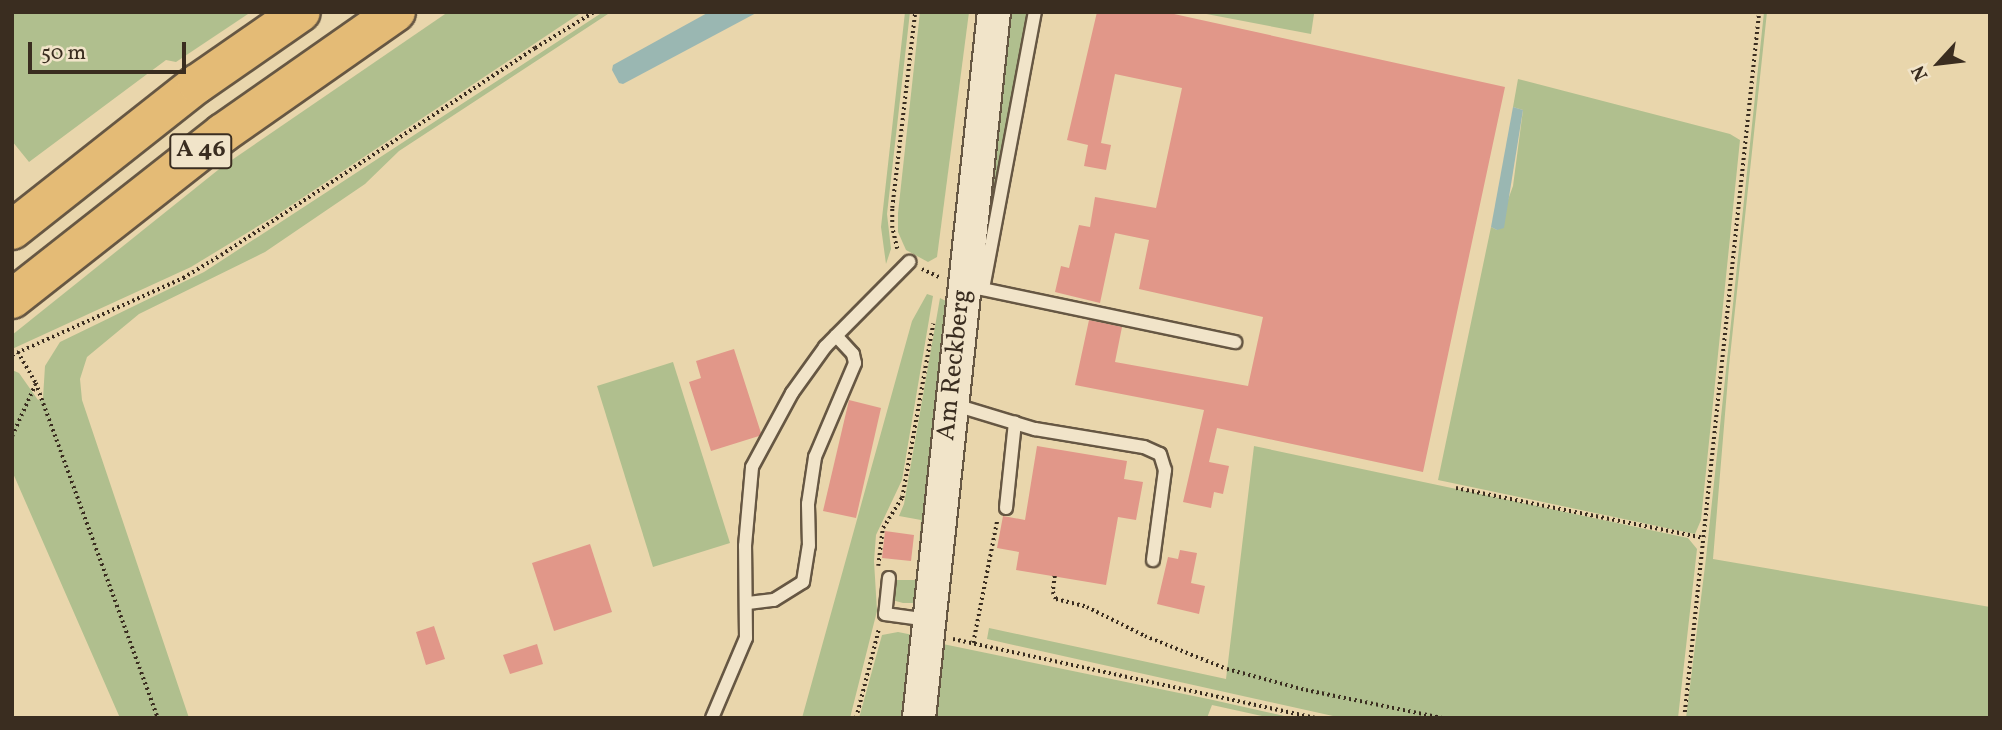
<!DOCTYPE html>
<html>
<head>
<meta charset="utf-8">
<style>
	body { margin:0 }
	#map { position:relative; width:2002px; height:730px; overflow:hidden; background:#e9d6ac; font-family:Vollkorn,serif }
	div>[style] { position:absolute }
	.green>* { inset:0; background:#b0bf8e }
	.water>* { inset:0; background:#9ab7b2 }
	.building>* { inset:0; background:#e19789 }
	.path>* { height:3.5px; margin-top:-1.75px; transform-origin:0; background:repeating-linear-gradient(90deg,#3a2d20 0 2px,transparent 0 5.5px) }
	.roads { filter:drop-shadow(2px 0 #665743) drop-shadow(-2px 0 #665743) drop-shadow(0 2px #665743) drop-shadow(0 -2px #665743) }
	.service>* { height:12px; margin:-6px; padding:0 6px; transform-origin:6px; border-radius:6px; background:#f1e4c9 }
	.tertiary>* { height:32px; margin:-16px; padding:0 16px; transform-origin:16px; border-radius:16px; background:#f1e4c9 }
	.motorway>* { height:38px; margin:-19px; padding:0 19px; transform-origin:19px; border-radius:19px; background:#e4bb76 }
	span { translate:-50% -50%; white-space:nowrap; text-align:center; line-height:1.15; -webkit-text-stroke:5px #f1e4c9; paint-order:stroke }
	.shield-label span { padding:2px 5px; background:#f1e4c9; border:2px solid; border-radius:5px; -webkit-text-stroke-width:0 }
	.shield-label { font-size:24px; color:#3a2d20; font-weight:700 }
	.street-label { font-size:26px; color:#3a2d20 }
	.frame { position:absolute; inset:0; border:14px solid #3a2d20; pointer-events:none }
	.north { position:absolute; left:1904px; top:28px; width:70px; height:70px; -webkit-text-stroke:5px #f1e4c9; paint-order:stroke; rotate:243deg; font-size:19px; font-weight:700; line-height:28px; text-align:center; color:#3a2d20 }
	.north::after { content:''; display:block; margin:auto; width:24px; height:32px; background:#3a2d20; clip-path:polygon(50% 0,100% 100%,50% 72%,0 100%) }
	.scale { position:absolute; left:28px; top:42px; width:158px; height:32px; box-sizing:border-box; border:4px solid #3a2d20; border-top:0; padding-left:9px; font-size:21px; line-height:24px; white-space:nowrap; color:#3a2d20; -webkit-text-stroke:5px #f1e4c9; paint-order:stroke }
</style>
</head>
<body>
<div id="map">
	<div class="green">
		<div style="clip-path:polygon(12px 12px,251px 12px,176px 62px,166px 60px,29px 162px,12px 141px)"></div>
		<div style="clip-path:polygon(448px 12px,582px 12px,278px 214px,191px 267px,12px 349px,12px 335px,223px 166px)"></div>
		<div style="clip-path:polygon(603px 12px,611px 12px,399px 151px,365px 184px,265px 252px,139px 314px,87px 357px,80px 379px,82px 400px,189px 718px,120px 718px,12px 471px,12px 370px,19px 373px,38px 400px,43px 398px,45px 366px,60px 342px,204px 272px)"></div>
		<div style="clip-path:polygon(905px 12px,910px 12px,887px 214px,891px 249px,886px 264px,881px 227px)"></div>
		<div style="clip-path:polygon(920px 12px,969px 12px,937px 257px,928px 262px,906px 250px,898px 232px,898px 213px)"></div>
		<div style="clip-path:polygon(1005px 12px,1029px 12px,982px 272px)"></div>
		<div style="clip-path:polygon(1196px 12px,1309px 12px,1314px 14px,1311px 34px)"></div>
		<div style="clip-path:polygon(1764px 12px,1767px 12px,1729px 366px,1713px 559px,1990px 607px,1990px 718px,1686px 718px,1706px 558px)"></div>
		<div style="clip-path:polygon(1518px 79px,1730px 134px,1740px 140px,1701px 520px,1695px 534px,1438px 480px,1491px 227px,1497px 230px,1513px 186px,1523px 110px,1513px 107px)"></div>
		<div style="clip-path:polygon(927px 294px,933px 296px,902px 480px,876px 535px,874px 561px,877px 611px,850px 718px,802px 718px,912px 321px)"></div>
		<div style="clip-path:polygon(940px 298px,952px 304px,921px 603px,903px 603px,892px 600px,893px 586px,896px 580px,916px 580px,921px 520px,899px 516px,904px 504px)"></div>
		<div style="clip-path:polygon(673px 362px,730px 543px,653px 567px,597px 386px)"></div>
		<div style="clip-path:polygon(1254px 446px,1688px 538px,1697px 549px,1678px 718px,1342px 718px,987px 639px,989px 628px,1226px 679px)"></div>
		<div style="clip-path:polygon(898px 632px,918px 636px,909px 718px,859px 718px,882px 635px)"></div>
		<div style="clip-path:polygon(938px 643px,1213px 700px,1293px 718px,1271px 718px,1212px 705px,1207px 718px,931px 718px)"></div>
	</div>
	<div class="water">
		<div style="clip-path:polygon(709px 12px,758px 12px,623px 84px,619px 83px,612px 70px,613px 65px)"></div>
		<div style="clip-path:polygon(1513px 107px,1523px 110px,1504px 228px,1497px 230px,1491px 227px)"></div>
	</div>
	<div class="building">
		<div style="clip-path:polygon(1097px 12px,1165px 12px,1505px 87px,1423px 472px,1217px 428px,1209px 462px,1229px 466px,1223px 494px,1214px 492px,1211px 508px,1183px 502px,1204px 410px,1075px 385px,1089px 320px,1122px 327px,1115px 362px,1248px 386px,1263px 317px,1139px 289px,1149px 240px,1115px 233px,1100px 303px,1055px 292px,1061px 266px,1069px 268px,1079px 225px,1090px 227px,1095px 197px,1156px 208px,1182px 88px,1115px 74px,1101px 143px,1111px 145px,1106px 170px,1084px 166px,1088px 145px,1067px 140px)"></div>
		<div style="clip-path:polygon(734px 349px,761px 433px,759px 436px,711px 451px,689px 382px,701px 378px,696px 361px)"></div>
		<div style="clip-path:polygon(849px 400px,881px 408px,856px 518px,823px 511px)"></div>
		<div style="clip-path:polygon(1037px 446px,1127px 461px,1124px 479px,1143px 482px,1136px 520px,1118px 517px,1106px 585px,1016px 570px,1019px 552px,997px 548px,1003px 516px,1025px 520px)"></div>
		<div style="clip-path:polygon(885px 531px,914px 535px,911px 561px,882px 558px)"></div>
		<div style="clip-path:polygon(590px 544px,612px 612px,554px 631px,532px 563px)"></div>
		<div style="clip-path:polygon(1180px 550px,1197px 553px,1191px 583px,1205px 586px,1199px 614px,1157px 604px,1168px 557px,1178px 559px)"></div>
		<div style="clip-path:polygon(434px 626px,445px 659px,426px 665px,416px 632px)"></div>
		<div style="clip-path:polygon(537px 644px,543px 664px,510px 674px,503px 655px)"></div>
	</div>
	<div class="path">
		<div style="left:897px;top:249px;width:22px;rotate:-103deg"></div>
		<div style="left:892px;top:228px;width:20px;rotate:-90deg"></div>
		<div style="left:892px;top:208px;width:197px;rotate:-83.3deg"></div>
		<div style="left:922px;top:269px;width:21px;rotate:25deg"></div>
		<div style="left:18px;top:352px;width:36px;rotate:60deg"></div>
		<div style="left:36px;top:383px;width:357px;rotate:70deg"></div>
		<div style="left:12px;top:355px;width:188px;rotate:-24.2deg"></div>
		<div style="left:183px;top:278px;width:44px;rotate:-31.2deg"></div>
		<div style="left:221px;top:255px;width:376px;rotate:-33.4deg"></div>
		<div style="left:535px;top:48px;width:69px;rotate:-31.4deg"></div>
		<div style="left:12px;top:436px;width:56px;rotate:-65.7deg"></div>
		<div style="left:1456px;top:488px;width:252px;rotate:11.4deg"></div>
		<div style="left:878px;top:566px;width:38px;rotate:-83deg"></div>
		<div style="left:883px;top:528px;width:36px;rotate:-58deg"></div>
		<div style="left:902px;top:498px;width:177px;rotate:-79.9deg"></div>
		<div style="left:1055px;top:576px;width:16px;rotate:97deg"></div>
		<div style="left:1053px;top:592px;width:8px;rotate:67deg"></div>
		<div style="left:1056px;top:599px;width:32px;rotate:14deg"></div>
		<div style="left:1087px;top:607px;width:65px;rotate:26.6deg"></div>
		<div style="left:1145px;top:636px;width:88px;rotate:21.9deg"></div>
		<div style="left:1227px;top:669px;width:82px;rotate:14.9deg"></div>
		<div style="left:1306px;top:690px;width:140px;rotate:11.6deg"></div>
		<div style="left:953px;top:639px;width:371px;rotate:12.3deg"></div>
		<div style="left:973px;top:643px;width:124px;rotate:-78.9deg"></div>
		<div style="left:856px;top:718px;width:93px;rotate:-75.7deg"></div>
		<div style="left:1684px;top:718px;width:710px;rotate:-83.94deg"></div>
	</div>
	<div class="roads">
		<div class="service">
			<div style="left:978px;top:288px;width:263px;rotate:11.9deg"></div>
			<div style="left:983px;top:289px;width:282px;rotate:-79.4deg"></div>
			<div style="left:952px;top:404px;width:87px;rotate:16.8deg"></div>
			<div style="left:1035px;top:429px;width:110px;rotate:9.4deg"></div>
			<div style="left:1144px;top:447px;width:17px;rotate:24deg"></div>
			<div style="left:1160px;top:454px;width:17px;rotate:73deg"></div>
			<div style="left:1165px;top:470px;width:91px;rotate:97.6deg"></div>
			<div style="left:1006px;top:508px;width:86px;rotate:-84deg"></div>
			<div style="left:889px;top:578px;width:36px;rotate:96deg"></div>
			<div style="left:885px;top:614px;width:44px;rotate:7.8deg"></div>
			<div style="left:748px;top:603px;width:26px;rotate:-7deg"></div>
			<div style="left:774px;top:600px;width:34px;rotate:-32deg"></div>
			<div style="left:803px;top:582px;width:36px;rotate:-81deg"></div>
			<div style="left:809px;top:546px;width:42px;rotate:-91.4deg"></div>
			<div style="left:808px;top:504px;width:48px;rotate:-81.5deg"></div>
			<div style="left:815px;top:457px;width:102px;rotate:-66.9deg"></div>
			<div style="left:855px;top:363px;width:9px;rotate:-103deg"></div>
			<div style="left:853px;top:354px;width:25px;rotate:-133deg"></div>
			<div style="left:712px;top:718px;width:87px;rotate:-67deg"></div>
			<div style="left:746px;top:638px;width:92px;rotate:-90.6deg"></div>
			<div style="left:745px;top:546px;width:79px;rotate:-84.9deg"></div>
			<div style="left:752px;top:467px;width:84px;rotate:-61.6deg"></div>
			<div style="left:792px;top:393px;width:57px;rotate:-54.3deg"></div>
			<div style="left:825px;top:347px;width:120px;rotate:-45.3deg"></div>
		</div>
		<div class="tertiary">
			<div style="left:919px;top:718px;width:710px;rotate:-83.94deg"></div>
		</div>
		<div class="motorway">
			<div style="left:12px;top:230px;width:236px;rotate:-38.3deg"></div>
			<div style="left:197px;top:84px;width:126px;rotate:-34.7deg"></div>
			<div style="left:12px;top:299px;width:268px;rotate:-38.2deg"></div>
			<div style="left:223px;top:133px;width:211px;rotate:-35deg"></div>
		</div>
	</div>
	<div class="shield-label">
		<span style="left:201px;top:151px">A 46</span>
	</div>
	<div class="street-label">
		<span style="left:955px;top:365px;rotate:-84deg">Am Reckberg</span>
	</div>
	<div class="frame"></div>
	<div class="north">N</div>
	<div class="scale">50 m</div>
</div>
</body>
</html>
